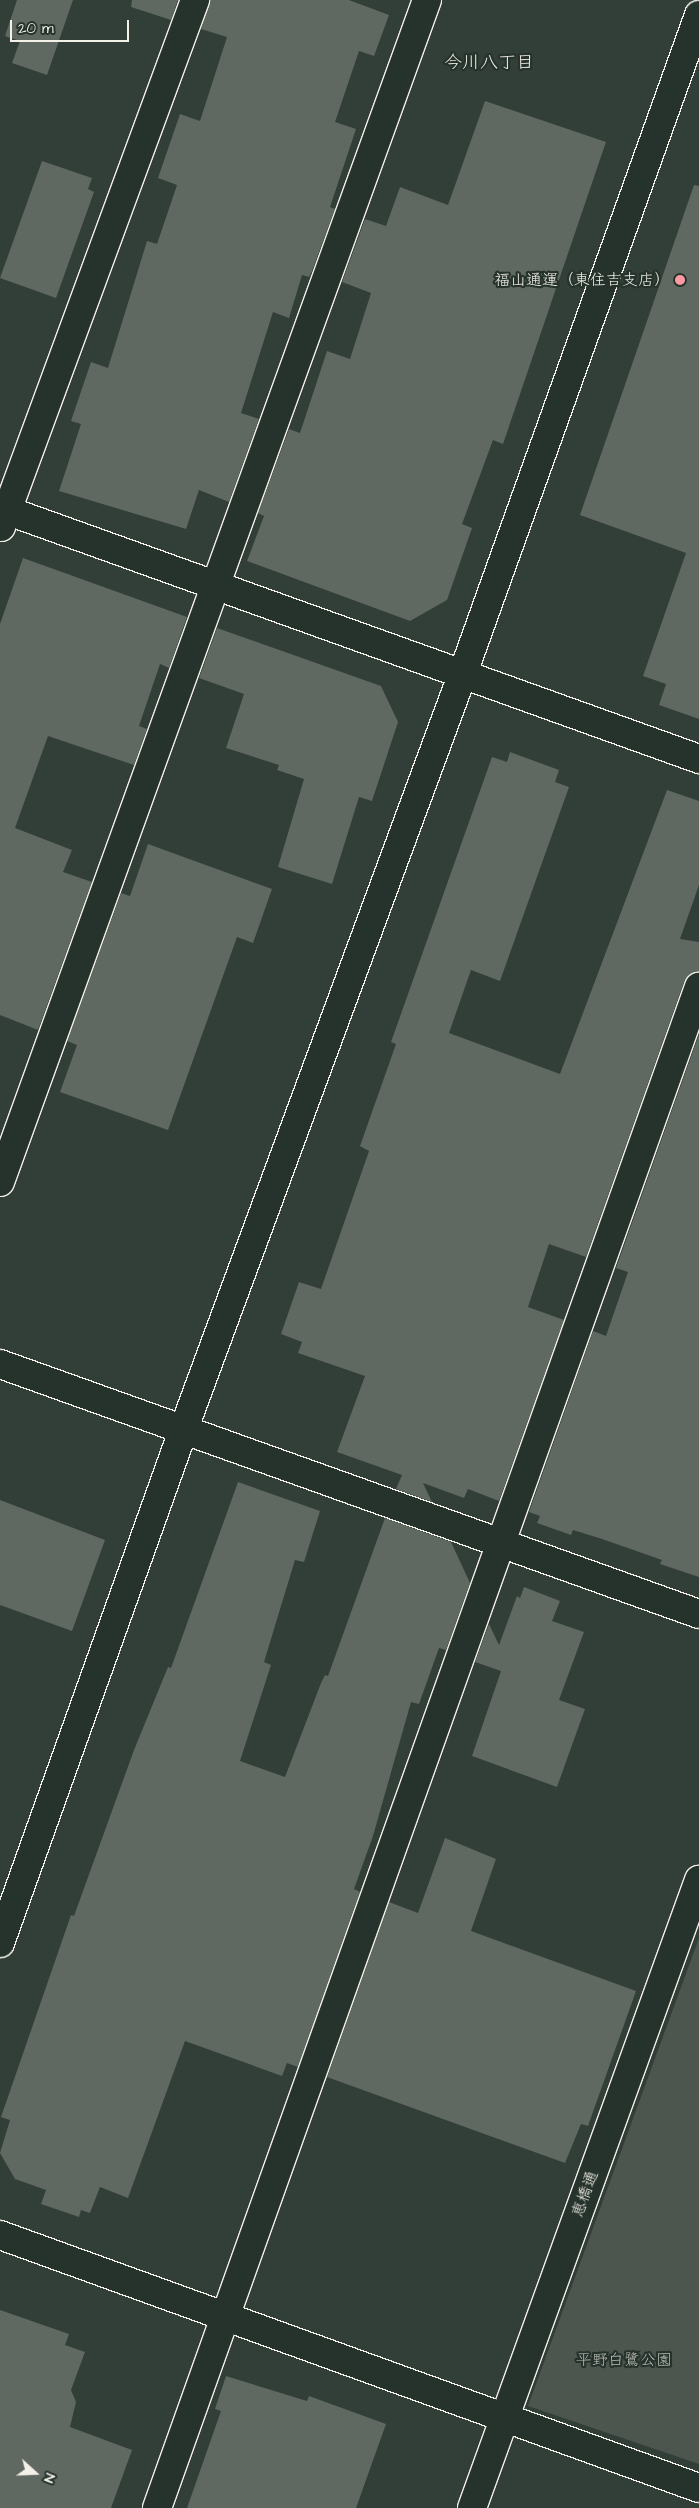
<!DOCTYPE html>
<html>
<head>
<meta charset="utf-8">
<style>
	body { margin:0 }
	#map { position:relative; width:699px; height:2508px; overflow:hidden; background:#323e38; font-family:"Architects Daughter","Klee One",sans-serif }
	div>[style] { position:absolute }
	.green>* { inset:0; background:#4c564f }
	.building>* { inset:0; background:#5f6861 }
	.roads { filter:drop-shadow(1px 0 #f4f1e8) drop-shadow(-1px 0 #f4f1e8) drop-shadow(0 1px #f4f1e8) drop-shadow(0 -1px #f4f1e8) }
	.minor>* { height:28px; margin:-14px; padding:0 14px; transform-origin:14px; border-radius:14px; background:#26332d }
	.dots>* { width:14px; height:14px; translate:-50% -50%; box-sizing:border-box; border:2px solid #26332d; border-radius:50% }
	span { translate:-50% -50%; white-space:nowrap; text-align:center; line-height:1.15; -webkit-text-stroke:4.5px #26332d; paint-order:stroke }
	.poi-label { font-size:16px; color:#f4f1e8 }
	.right { translate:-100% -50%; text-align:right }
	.street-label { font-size:16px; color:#f4f1e8 }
	.park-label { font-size:16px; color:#b9bbb2 }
	.neighbourhood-label { font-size:18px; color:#f4f1e8 }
	.north { position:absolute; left:10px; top:2448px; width:50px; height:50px; -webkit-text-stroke:4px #26332d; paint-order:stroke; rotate:110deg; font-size:14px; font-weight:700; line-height:20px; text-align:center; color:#f4f1e8 }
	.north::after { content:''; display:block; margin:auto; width:18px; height:22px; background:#f4f1e8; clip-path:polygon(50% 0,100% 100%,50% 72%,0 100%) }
	.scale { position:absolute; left:10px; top:20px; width:119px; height:22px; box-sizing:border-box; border:2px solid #f4f1e8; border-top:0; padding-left:6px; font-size:15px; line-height:18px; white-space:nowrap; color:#f4f1e8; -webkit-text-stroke:4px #26332d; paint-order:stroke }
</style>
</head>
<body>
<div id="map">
	<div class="green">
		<div style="clip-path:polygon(699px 1938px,699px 2464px,528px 2406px)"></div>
	</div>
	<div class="building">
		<div style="clip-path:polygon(17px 0,73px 0,47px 75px,12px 63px,20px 41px,5px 36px)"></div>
		<div style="clip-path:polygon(132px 0,178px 0,171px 20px,131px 7px)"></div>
		<div style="clip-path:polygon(210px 0,349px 0,389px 15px,374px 56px,359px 51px,335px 122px,356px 129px,330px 207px,335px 209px,312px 271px,309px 277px,302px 275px,289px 318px,273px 312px,241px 413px,259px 419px,229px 502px,199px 490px,186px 529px,59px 491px,81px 424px,71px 421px,91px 362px,108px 368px,147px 241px,157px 244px,177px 185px,158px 178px,180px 114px,200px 121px,227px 37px,201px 29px)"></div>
		<div style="clip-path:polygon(485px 101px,606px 142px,503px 444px,493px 440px,462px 524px,472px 528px,447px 600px,410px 621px,247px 561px,264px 516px,258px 513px,289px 429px,300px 433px,327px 351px,350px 359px,371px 293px,342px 282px,365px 219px,386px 226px,400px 187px,448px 205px)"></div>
		<div style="clip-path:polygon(42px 161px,92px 178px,88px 189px,94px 192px,56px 298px,0 278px)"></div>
		<div style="clip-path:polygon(694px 185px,699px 186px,699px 719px,659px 705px,666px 684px,643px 676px,686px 553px,580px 515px)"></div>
		<div style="clip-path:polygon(23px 558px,187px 617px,169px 668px,160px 664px,139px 726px,147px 729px,134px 765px,48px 736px,15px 828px,72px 850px,63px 872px,92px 882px,38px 1030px,0 1015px,0 624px)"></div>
		<div style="clip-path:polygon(217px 628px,381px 686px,398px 722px,372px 801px,359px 797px,332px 884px,278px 867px,304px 779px,277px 770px,279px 765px,226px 748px,244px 694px,199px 678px)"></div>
		<div style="clip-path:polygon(510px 752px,559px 770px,555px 782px,569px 787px,500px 981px,471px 970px,449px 1033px,560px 1074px,667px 790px,699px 801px,699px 885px,680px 939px,699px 942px,699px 972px,689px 975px,684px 982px,586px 1257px,549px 1244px,528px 1307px,564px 1320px,499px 1501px,468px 1489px,464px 1498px,423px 1483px,432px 1502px,396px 1489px,402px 1475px,337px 1452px,365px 1376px,298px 1353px,302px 1342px,281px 1334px,299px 1282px,321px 1289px,369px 1151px,360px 1146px,396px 1044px,391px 1042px,492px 757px,507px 762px)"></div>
		<div style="clip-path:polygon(148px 844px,272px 889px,253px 943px,237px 937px,168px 1130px,60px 1092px,77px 1045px,67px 1041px,121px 893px,130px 896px)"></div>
		<div style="clip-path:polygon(699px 1034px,699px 1577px,660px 1564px,662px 1560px,602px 1539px,573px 1530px,571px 1535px,537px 1523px,540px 1516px,529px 1512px,593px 1331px,606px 1336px,628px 1272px,616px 1268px)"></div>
		<div style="clip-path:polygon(238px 1482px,320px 1511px,304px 1562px,295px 1560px,264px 1662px,271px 1665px,240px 1761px,285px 1777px,321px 1683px,325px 1675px,328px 1676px,385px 1518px,451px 1542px,470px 1583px,446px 1650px,439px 1648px,419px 1704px,411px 1702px,373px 1836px,354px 1889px,360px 1892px,298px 2067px,287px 2063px,282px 2076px,185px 2041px,128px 2198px,100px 2187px,90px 2213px,81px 2210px,79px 2217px,41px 2204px,46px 2190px,15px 2179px,0 2153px,10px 2120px,1px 2117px,71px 1915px,74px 1916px,134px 1750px,168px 1667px,171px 1668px)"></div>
		<div style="clip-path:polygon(0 1500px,105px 1540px,72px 1631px,0 1605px)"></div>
		<div style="clip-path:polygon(524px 1587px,560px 1601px,552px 1621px,584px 1632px,559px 1700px,585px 1709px,557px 1787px,472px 1756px,501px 1671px,475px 1662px,489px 1624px,499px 1645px,517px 1596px,520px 1598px)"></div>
		<div style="clip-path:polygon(445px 1838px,496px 1859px,471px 1931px,636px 1991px,588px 2126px,581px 2124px,565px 2163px,327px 2077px,389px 1902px,418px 1913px)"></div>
		<div style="clip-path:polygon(0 2310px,69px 2334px,65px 2345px,85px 2352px,71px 2390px,76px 2402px,70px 2427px,132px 2450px,111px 2508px,0 2508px)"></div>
		<div style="clip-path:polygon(226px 2376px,307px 2401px,309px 2396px,386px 2424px,356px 2508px,187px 2508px,221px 2411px,215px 2409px)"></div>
	</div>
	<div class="roads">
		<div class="minor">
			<div style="left:0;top:508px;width:743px;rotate:19.75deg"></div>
			<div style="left:1px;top:527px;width:562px;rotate:-69.79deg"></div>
			<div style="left:0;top:1182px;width:1257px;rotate:-70.14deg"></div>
			<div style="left:0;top:1364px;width:742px;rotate:19.68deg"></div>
			<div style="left:0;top:1943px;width:547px;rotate:-70.34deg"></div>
			<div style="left:184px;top:1428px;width:805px;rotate:-69.72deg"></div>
			<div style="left:463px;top:673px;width:699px;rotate:-70.27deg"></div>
			<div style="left:0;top:2235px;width:743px;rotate:19.9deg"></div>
			<div style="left:157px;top:2508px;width:1615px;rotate:-70.39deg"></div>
			<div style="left:472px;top:2508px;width:668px;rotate:-70.13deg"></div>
		</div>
	</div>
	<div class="dots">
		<div style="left:680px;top:280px;background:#ff9aa2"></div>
	</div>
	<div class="poi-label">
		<span class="right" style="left:670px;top:280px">福山通運（東住吉支店）</span>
	</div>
	<div class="street-label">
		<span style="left:585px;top:2194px;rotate:-70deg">恵橋通</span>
	</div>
	<div class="park-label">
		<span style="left:624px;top:2360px">平野白鷺公園</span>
	</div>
	<div class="neighbourhood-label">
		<span style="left:489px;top:63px">今川八丁目</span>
	</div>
	<div class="north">N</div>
	<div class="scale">20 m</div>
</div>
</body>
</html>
